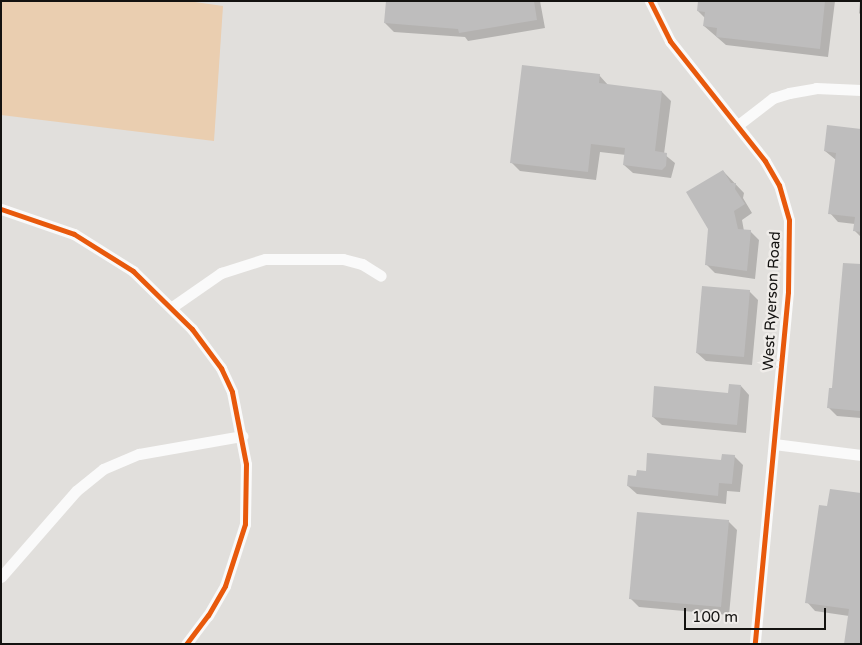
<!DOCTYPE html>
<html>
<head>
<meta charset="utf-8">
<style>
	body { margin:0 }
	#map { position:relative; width:862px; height:645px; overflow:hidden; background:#e1dfdc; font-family:"Varela Round",sans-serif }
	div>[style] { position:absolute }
	.green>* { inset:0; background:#eaceb0 }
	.shadow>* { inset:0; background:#0003 }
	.building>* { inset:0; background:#bebdbd }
	.street>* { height:11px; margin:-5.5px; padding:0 5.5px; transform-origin:5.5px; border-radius:5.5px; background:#fafafa }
	.cycleway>* { height:5px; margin:-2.5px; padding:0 2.5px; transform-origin:2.5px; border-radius:2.5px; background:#e8590c }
	span { translate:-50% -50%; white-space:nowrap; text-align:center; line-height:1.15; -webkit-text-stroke:5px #efece9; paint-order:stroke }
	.street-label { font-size:15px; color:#131210 }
	.frame { position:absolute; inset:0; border:2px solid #131210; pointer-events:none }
	.scale { position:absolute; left:684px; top:608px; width:142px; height:22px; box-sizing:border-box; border:2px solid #131210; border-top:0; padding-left:6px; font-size:15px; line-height:18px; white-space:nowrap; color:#131210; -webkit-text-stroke:4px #efece9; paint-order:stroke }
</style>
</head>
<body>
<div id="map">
	<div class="green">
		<div style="clip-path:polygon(1px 1px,188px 1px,223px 6px,214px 141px,1px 115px)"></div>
	</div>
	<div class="shadow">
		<div style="clip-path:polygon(388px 1px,540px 1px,545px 28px,468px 41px,465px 37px,394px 32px,385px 23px)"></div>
		<div style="clip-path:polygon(699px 1px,835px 1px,828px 57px,726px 45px,704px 26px,705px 18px,698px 11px)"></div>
		<div style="clip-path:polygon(860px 1px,861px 1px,861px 15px,859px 13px)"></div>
		<div style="clip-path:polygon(599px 75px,608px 85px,662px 92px,671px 101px,664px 154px,675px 163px,671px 178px,633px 173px,624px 165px,626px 155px,600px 152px,596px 180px,520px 171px,511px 162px)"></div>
		<div style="clip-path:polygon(861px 130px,861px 237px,854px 230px,855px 224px,838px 222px,830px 213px,836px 160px,825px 151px)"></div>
		<div style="clip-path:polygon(723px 171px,744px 193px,743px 198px,752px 213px,742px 220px,744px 231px,750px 231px,759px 240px,755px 279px,715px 273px,706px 264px)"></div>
		<div style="clip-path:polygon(861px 266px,861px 418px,837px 416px,828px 407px)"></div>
		<div style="clip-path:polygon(749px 291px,758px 300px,752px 365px,706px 361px,697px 353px)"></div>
		<div style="clip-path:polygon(741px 386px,749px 395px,746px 433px,662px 425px,653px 417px,729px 395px)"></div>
		<div style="clip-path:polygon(734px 456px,743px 465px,740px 492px,727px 491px,726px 504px,637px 494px,628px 486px,638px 478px,722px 462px)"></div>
		<div style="clip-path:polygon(861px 495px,849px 616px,815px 611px,807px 602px,828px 508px)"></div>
		<div style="clip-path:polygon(728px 521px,737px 530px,729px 615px,639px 607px,630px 598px)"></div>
	</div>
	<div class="building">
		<div style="clip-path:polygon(386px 1px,534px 1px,537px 20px,459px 33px,458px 29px,384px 23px)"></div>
		<div style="clip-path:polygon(698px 1px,825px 1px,820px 49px,716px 37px,717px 28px,703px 26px,705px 12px,697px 11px)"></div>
		<div style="clip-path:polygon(522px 65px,600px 74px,599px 83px,662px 91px,655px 151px,667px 153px,666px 166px,662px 170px,623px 165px,625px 148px,591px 144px,588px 172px,510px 163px)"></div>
		<div style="clip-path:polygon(827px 125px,861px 129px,861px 232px,853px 231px,855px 217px,828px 214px,836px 153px,824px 151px)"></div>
		<div style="clip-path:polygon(723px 170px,731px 183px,736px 183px,735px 189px,745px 204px,734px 211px,738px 229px,751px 230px,747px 271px,705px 265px,708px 229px,686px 192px)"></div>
		<div style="clip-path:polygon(843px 263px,861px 264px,860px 411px,827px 408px,829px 388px,832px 388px)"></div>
		<div style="clip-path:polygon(702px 286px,750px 290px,744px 357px,696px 353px)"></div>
		<div style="clip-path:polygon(729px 384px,741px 385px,737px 425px,652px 417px,654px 386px,728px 393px)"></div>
		<div style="clip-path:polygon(647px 453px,721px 460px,722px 454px,735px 455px,732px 484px,719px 483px,718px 496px,627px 486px,628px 475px,636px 476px,637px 470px,646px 471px)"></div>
		<div style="clip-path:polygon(830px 489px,861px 493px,861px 644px,844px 644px,849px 609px,805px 603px,819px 505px,827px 506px)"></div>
		<div style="clip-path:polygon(637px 512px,729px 520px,721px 607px,629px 599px)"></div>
	</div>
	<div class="street">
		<div style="left:650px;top:1px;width:45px;rotate:63.4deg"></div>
		<div style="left:670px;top:41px;width:153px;rotate:51.6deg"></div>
		<div style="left:765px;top:161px;width:28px;rotate:60deg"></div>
		<div style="left:779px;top:185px;width:36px;rotate:74deg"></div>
		<div style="left:789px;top:220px;width:72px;rotate:90.8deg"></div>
		<div style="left:788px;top:292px;width:354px;rotate:95.4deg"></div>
		<div style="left:738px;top:125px;width:44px;rotate:-37.6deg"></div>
		<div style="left:773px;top:98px;width:17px;rotate:-17deg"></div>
		<div style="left:789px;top:93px;width:27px;rotate:-10deg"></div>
		<div style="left:816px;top:88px;width:45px;rotate:2.5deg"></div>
		<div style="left:1px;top:209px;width:77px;rotate:18.9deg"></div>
		<div style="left:74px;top:234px;width:70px;rotate:32.1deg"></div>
		<div style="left:133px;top:271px;width:83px;rotate:44.5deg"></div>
		<div style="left:192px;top:329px;width:49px;rotate:53.4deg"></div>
		<div style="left:221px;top:368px;width:26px;rotate:65deg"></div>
		<div style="left:232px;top:392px;width:73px;rotate:79deg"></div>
		<div style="left:246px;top:464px;width:60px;rotate:91deg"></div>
		<div style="left:245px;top:524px;width:65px;rotate:107.9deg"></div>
		<div style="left:225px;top:586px;width:34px;rotate:120deg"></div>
		<div style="left:208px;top:615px;width:36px;rotate:127deg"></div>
		<div style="left:172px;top:307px;width:60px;rotate:-34.8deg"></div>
		<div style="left:221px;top:273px;width:46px;rotate:-17.7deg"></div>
		<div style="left:265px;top:259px;width:78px"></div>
		<div style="left:343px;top:259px;width:20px;rotate:15deg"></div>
		<div style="left:362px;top:264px;width:22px;rotate:32deg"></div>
		<div style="left:774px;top:444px;width:88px;rotate:7.2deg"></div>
		<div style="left:1px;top:577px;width:114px;rotate:-48.9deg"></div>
		<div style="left:76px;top:491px;width:35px;rotate:-39deg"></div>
		<div style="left:103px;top:469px;width:39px;rotate:-23deg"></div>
		<div style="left:139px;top:454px;width:105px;rotate:-9.9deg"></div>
	</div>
	<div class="cycleway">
		<div style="left:650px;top:1px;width:45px;rotate:63.4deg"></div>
		<div style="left:670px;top:41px;width:153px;rotate:51.6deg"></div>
		<div style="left:765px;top:161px;width:28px;rotate:60deg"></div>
		<div style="left:779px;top:185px;width:36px;rotate:74deg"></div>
		<div style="left:789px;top:220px;width:72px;rotate:90.8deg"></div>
		<div style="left:788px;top:292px;width:354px;rotate:95.4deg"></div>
		<div style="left:1px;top:209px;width:77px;rotate:18.9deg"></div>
		<div style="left:74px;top:234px;width:70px;rotate:32.1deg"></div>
		<div style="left:133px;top:271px;width:83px;rotate:44.5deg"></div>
		<div style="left:192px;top:329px;width:49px;rotate:53.4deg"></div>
		<div style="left:221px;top:368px;width:26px;rotate:65deg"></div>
		<div style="left:232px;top:392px;width:73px;rotate:79deg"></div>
		<div style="left:246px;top:464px;width:60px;rotate:91deg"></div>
		<div style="left:245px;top:524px;width:65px;rotate:107.9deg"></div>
		<div style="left:225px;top:586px;width:34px;rotate:120deg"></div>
		<div style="left:208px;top:615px;width:36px;rotate:127deg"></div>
	</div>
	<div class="street-label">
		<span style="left:772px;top:301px;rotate:-87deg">West Ryerson Road</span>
	</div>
	<div class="frame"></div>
	<div class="scale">100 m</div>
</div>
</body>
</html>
